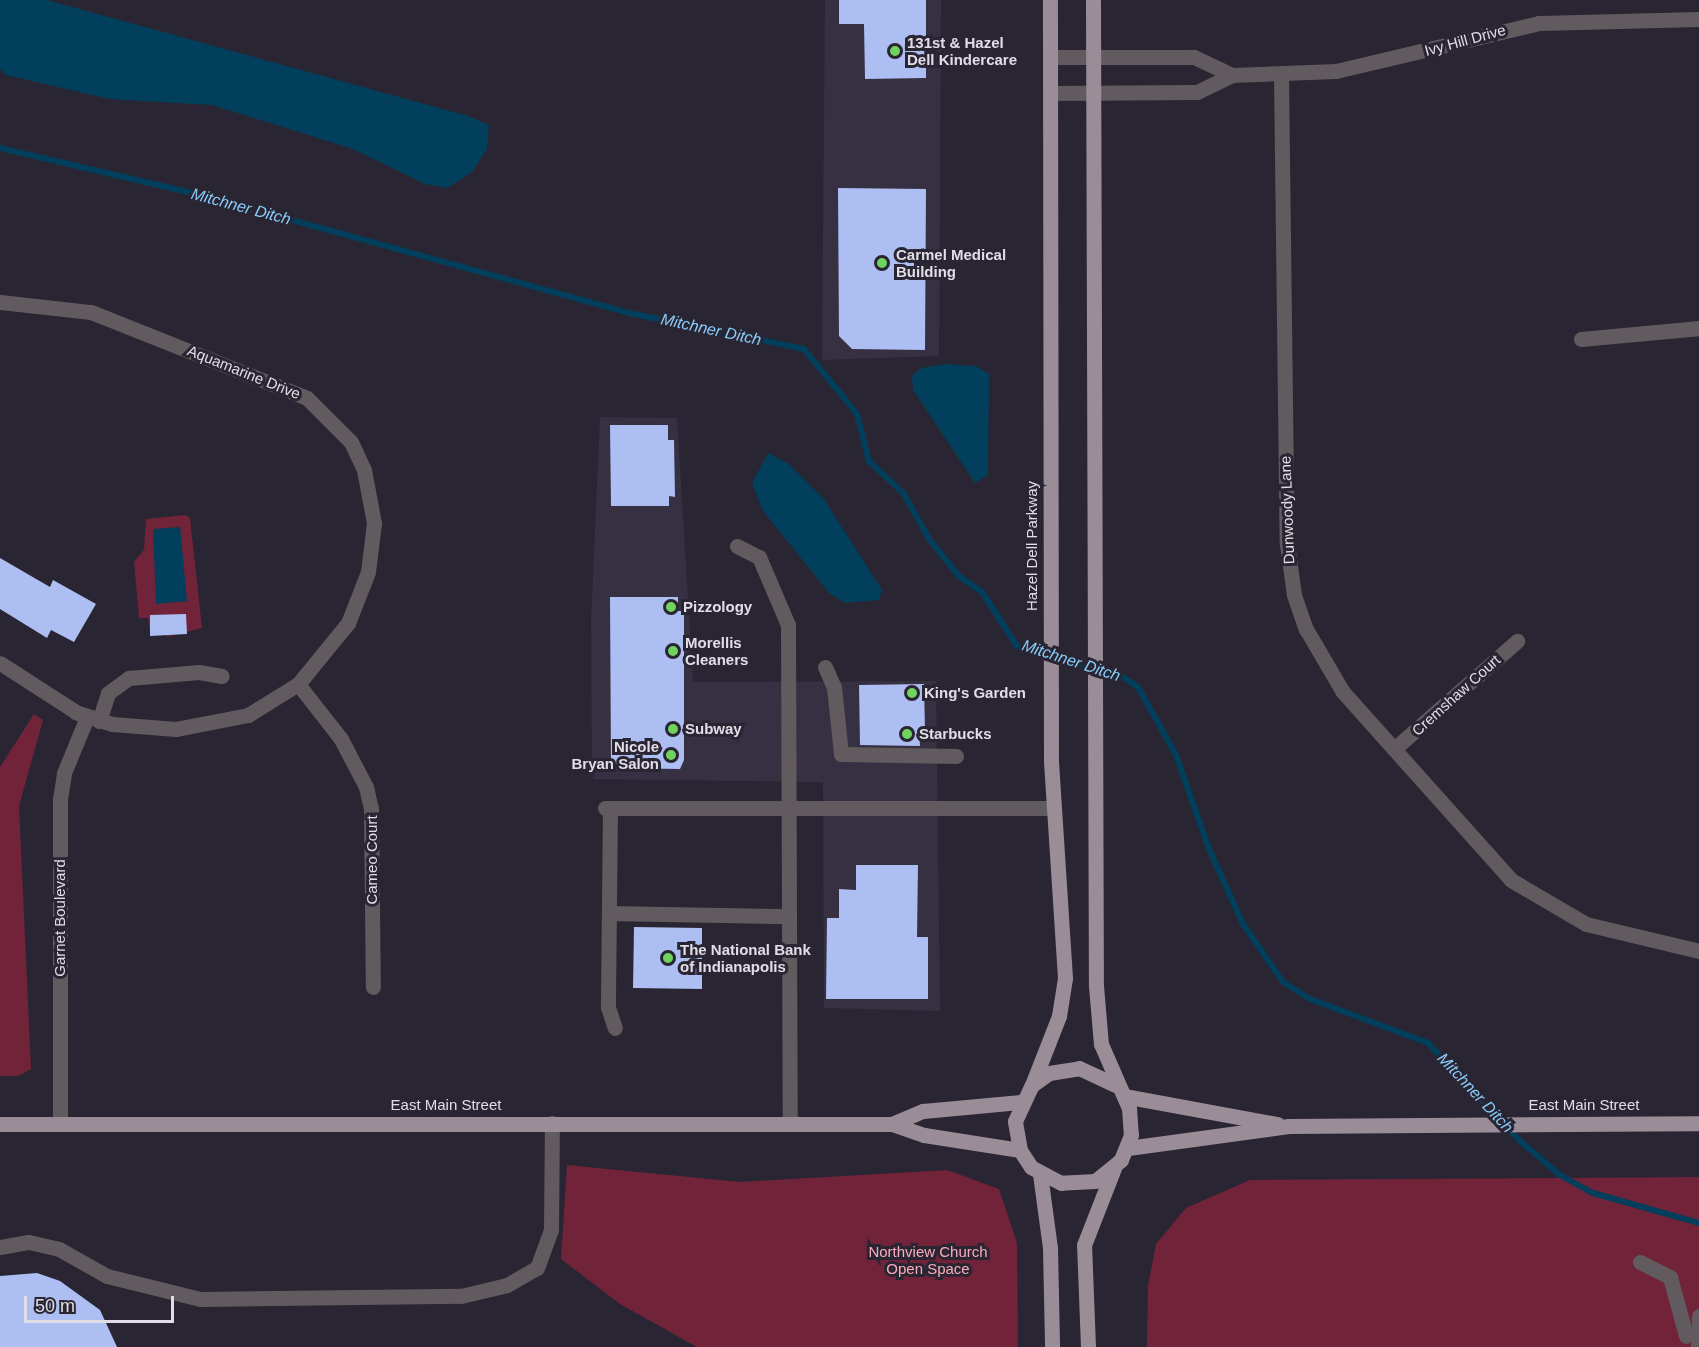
<!DOCTYPE html>
<html>
<head>
<meta charset="utf-8">
<style>
	body { margin:0 }
	#map { position:relative; width:1699px; height:1347px; overflow:hidden; background:#2a2532; font-family:Arial,sans-serif }
	div>[style] { position:absolute }
	.built>* { inset:0; background:#373042 }
	.green>* { inset:0; background:#712339 }
	.water>* { inset:0; background:#023f5c }
	.stream>* { height:6px; margin:-3px; padding:0 3px; transform-origin:3px; border-radius:3px; background:#023f5c }
	.building>* { inset:0; background:#adbef2 }
	.minor>* { height:15px; margin:-7.5px; padding:0 7.5px; transform-origin:7.5px; border-radius:7.5px; background:#615b60 }
	.major>* { height:15px; margin:-7.5px; padding:0 7.5px; transform-origin:7.5px; border-radius:7.5px; background:#9a8d97 }
	.dots>* { width:16px; height:16px; translate:-50% -50%; box-sizing:border-box; border:3px solid #2a2532; border-radius:50% }
	span { translate:-50% -50%; white-space:nowrap; text-align:center; line-height:1.15; -webkit-text-stroke:6px #2a2532; paint-order:stroke }
	.street-label { font-size:15px; color:#e0dde6 }
	.poi-label { font-size:15px; color:#e0dde6; font-weight:700 }
	.left { translate:0 -50%; text-align:left }
	.right { translate:-100% -50%; text-align:right }
	.park-label { font-size:15px; color:#fbacbb }
	.water-label { font-size:16px; color:#88cdf9; font-style:italic }
	.scale { position:absolute; left:24px; top:1296px; width:150px; height:27px; box-sizing:border-box; border:3px solid #e0dde6; border-top:0; padding-left:8px; font-size:18px; line-height:21px; white-space:nowrap; color:#e0dde6; -webkit-text-stroke:4px #2a2532; paint-order:stroke }
</style>
</head>
<body>
<div id="map">
	<div class="built">
		<div style="clip-path:polygon(825px 0,941px 0,939px 356px,822px 360px)"></div>
		<div style="clip-path:polygon(600px 417px,677px 418px,693px 682px,936px 681px,940px 1011px,824px 1008px,823px 782px,592px 779px,591px 621px)"></div>
	</div>
	<div class="green">
		<div style="clip-path:polygon(185px 515px,190px 518px,202px 628px,167px 637px,166px 631px,150px 632px,148px 618px,139px 618px,134px 562px,144px 550px,146px 519px)"></div>
		<div style="clip-path:polygon(34px 714px,43px 720px,19px 806px,31px 1069px,18px 1076px,0 1076px,0 767px)"></div>
		<div style="clip-path:polygon(567px 1165px,740px 1182px,947px 1170px,999px 1189px,1017px 1243px,1018px 1347px,697px 1347px,620px 1304px,561px 1259px)"></div>
		<div style="clip-path:polygon(1699px 1177px,1699px 1347px,1147px 1347px,1148px 1286px,1156px 1244px,1186px 1208px,1250px 1180px)"></div>
	</div>
	<div class="water">
		<div style="clip-path:polygon(0 0,47px 0,468px 116px,489px 125px,487px 149px,472px 172px,447px 188px,425px 184px,353px 149px,212px 105px,109px 99px,6px 75px,0 69px)"></div>
		<div style="clip-path:polygon(946px 364px,976px 366px,989px 374px,988px 475px,975px 483px,913px 390px,912px 376px,921px 368px)"></div>
		<div style="clip-path:polygon(768px 453px,789px 464px,824px 499px,882px 590px,879px 600px,845px 603px,829px 593px,763px 511px,752px 483px)"></div>
		<div style="clip-path:polygon(180px 527px,187px 601px,156px 604px,153px 529px)"></div>
	</div>
	<div class="stream">
		<div style="left:0;top:148px;width:206px;rotate:13.2deg"></div>
		<div style="left:201px;top:195px;width:444px;rotate:15.4deg"></div>
		<div style="left:629px;top:313px;width:179px;rotate:11.6deg"></div>
		<div style="left:804px;top:349px;width:84px;rotate:50.8deg"></div>
		<div style="left:857px;top:414px;width:49px;rotate:75.7deg"></div>
		<div style="left:869px;top:461px;width:48px;rotate:43.3deg"></div>
		<div style="left:904px;top:494px;width:51px;rotate:60.9deg"></div>
		<div style="left:929px;top:539px;width:48px;rotate:51deg"></div>
		<div style="left:959px;top:576px;width:28px;rotate:35deg"></div>
		<div style="left:982px;top:592px;width:64px;rotate:57.1deg"></div>
		<div style="left:1017px;top:646px;width:110px;rotate:16.3deg"></div>
		<div style="left:1123px;top:677px;width:18px;rotate:34deg"></div>
		<div style="left:1138px;top:687px;width:78px;rotate:60.8deg"></div>
		<div style="left:1176px;top:755px;width:100px;rotate:70.7deg"></div>
		<div style="left:1209px;top:849px;width:82px;rotate:65.6deg"></div>
		<div style="left:1243px;top:924px;width:70px;rotate:55.4deg"></div>
		<div style="left:1283px;top:982px;width:32px;rotate:32deg"></div>
		<div style="left:1310px;top:999px;width:126px;rotate:20.4deg"></div>
		<div style="left:1428px;top:1043px;width:134px;rotate:46.8deg"></div>
		<div style="left:1520px;top:1141px;width:52px;rotate:40.4deg"></div>
		<div style="left:1560px;top:1175px;width:38px;rotate:29deg"></div>
		<div style="left:1593px;top:1193px;width:110px;rotate:15.8deg"></div>
	</div>
	<div class="building">
		<div style="clip-path:polygon(839px 0,926px 0,926px 78px,865px 79px,864px 24px,839px 24px)"></div>
		<div style="clip-path:polygon(838px 188px,926px 189px,925px 350px,852px 349px,839px 336px)"></div>
		<div style="clip-path:polygon(610px 425px,668px 425px,668px 440px,674px 440px,675px 497px,669px 496px,669px 506px,611px 506px)"></div>
		<div style="clip-path:polygon(0 558px,50px 587px,53px 580px,96px 604px,74px 642px,51px 630px,47px 638px,0 609px)"></div>
		<div style="clip-path:polygon(610px 597px,678px 597px,678px 611px,684px 611px,684px 760px,680px 769px,611px 768px)"></div>
		<div style="clip-path:polygon(186px 614px,187px 634px,150px 636px,150px 615px)"></div>
		<div style="clip-path:polygon(924px 684px,925px 731px,919px 731px,920px 746px,860px 745px,859px 685px)"></div>
		<div style="clip-path:polygon(856px 865px,918px 865px,917px 937px,928px 937px,928px 999px,826px 999px,827px 918px,839px 918px,839px 889px,856px 890px)"></div>
		<div style="clip-path:polygon(634px 927px,702px 928px,702px 989px,633px 988px)"></div>
		<div style="clip-path:polygon(37px 1273px,60px 1281px,100px 1310px,117px 1347px,0 1347px,0 1276px)"></div>
	</div>
	<div class="minor">
		<div style="left:1051px;top:57px;width:143px"></div>
		<div style="left:1194px;top:57px;width:42px;rotate:25.3deg"></div>
		<div style="left:1281px;top:75px;width:469px;rotate:89.3deg"></div>
		<div style="left:1287px;top:544px;width:51px;rotate:82.2deg"></div>
		<div style="left:1294px;top:595px;width:36px;rotate:71deg"></div>
		<div style="left:1306px;top:629px;width:73px;rotate:59.6deg"></div>
		<div style="left:1343px;top:692px;width:252px;rotate:48.2deg"></div>
		<div style="left:1511px;top:880px;width:87px;rotate:30.4deg"></div>
		<div style="left:1586px;top:924px;width:116px;rotate:13.4deg"></div>
		<div style="left:1052px;top:93px;width:145px;rotate:-0.4deg"></div>
		<div style="left:1197px;top:92px;width:39px;rotate:-26deg"></div>
		<div style="left:1232px;top:75px;width:104px;rotate:-2.2deg"></div>
		<div style="left:1336px;top:71px;width:209px;rotate:-13.3deg"></div>
		<div style="left:1539px;top:23px;width:160px;rotate:-1.4deg"></div>
		<div style="left:0;top:302px;width:92px;rotate:6.3deg"></div>
		<div style="left:91px;top:312px;width:232px;rotate:21.7deg"></div>
		<div style="left:307px;top:398px;width:62px;rotate:45deg"></div>
		<div style="left:351px;top:442px;width:31px;rotate:65deg"></div>
		<div style="left:364px;top:470px;width:54px;rotate:79.3deg"></div>
		<div style="left:374px;top:523px;width:49px;rotate:97deg"></div>
		<div style="left:368px;top:572px;width:55px;rotate:111.4deg"></div>
		<div style="left:348px;top:623px;width:79px;rotate:129.3deg"></div>
		<div style="left:298px;top:684px;width:59px;rotate:148.2deg"></div>
		<div style="left:248px;top:715px;width:73px;rotate:169deg"></div>
		<div style="left:176px;top:729px;width:64px;rotate:-175.5deg"></div>
		<div style="left:112px;top:724px;width:38px;rotate:-162deg"></div>
		<div style="left:76px;top:712px;width:90px;rotate:-147.2deg"></div>
		<div style="left:1581px;top:339px;width:119px;rotate:-5.3deg"></div>
		<div style="left:737px;top:546px;width:25px;rotate:27deg"></div>
		<div style="left:759px;top:557px;width:74px;rotate:66.9deg"></div>
		<div style="left:788px;top:625px;width:499px;rotate:89.8deg"></div>
		<div style="left:825px;top:667px;width:22px;rotate:66deg"></div>
		<div style="left:834px;top:687px;width:67px;rotate:84deg"></div>
		<div style="left:841px;top:754px;width:115px;rotate:1deg"></div>
		<div style="left:298px;top:684px;width:70px;rotate:52deg"></div>
		<div style="left:341px;top:739px;width:54px;rotate:62.5deg"></div>
		<div style="left:366px;top:787px;width:23px;rotate:77deg"></div>
		<div style="left:371px;top:809px;width:178px;rotate:89.4deg"></div>
		<div style="left:99px;top:721px;width:29px;rotate:-72deg"></div>
		<div style="left:108px;top:693px;width:26px;rotate:-36deg"></div>
		<div style="left:129px;top:678px;width:70px;rotate:-4.9deg"></div>
		<div style="left:199px;top:672px;width:23px;rotate:10deg"></div>
		<div style="left:1394px;top:749px;width:164px;rotate:-41.3deg"></div>
		<div style="left:605px;top:808px;width:447px"></div>
		<div style="left:610px;top:808px;width:199px;rotate:90.6deg"></div>
		<div style="left:608px;top:1007px;width:22px;rotate:72deg"></div>
		<div style="left:609px;top:913px;width:180px;rotate:1deg"></div>
		<div style="left:60px;top:1124px;width:325px;rotate:-90deg"></div>
		<div style="left:60px;top:799px;width:26px;rotate:-81deg"></div>
		<div style="left:64px;top:773px;width:61px;rotate:-67.7deg"></div>
		<div style="left:0;top:1247px;width:29px;rotate:-10deg"></div>
		<div style="left:29px;top:1242px;width:31px;rotate:13deg"></div>
		<div style="left:59px;top:1249px;width:55px;rotate:29.4deg"></div>
		<div style="left:107px;top:1276px;width:96px;rotate:13.9deg"></div>
		<div style="left:200px;top:1299px;width:261px;rotate:-0.7deg"></div>
		<div style="left:461px;top:1296px;width:47px;rotate:-13.4deg"></div>
		<div style="left:507px;top:1285px;width:34px;rotate:-30deg"></div>
		<div style="left:537px;top:1268px;width:40px;rotate:-69.8deg"></div>
		<div style="left:551px;top:1230px;width:107px;rotate:-89.5deg"></div>
		<div style="left:1640px;top:1262px;width:34px;rotate:27deg"></div>
		<div style="left:1670px;top:1277px;width:61px;rotate:74.8deg"></div>
		<div style="left:1698px;top:1347px;width:31px;rotate:-88deg"></div>
	</div>
	<div class="major">
		<div style="left:1093px;top:0;width:986px;rotate:89.83deg"></div>
		<div style="left:1096px;top:986px;width:58px;rotate:85.1deg"></div>
		<div style="left:1101px;top:1044px;width:70px;rotate:66.4deg"></div>
		<div style="left:1129px;top:1108px;width:27px;rotate:86deg"></div>
		<div style="left:1131px;top:1135px;width:27px;rotate:112deg"></div>
		<div style="left:1121px;top:1160px;width:33px;rotate:141deg"></div>
		<div style="left:1095px;top:1181px;width:34px;rotate:177deg"></div>
		<div style="left:1061px;top:1183px;width:34px;rotate:-152deg"></div>
		<div style="left:1031px;top:1167px;width:20px;rotate:-123deg"></div>
		<div style="left:1020px;top:1150px;width:29px;rotate:-100deg"></div>
		<div style="left:1015px;top:1121px;width:40px;rotate:-65deg"></div>
		<div style="left:1032px;top:1085px;width:21px;rotate:-35deg"></div>
		<div style="left:1049px;top:1073px;width:30px;rotate:-9deg"></div>
		<div style="left:1079px;top:1068px;width:40px;rotate:25deg"></div>
		<div style="left:1032px;top:1085px;width:74px;rotate:-68.6deg"></div>
		<div style="left:1059px;top:1016px;width:38px;rotate:-81deg"></div>
		<div style="left:1065px;top:978px;width:217px;rotate:-93.7deg"></div>
		<div style="left:1051px;top:761px;width:761px;rotate:-90.08deg"></div>
		<div style="left:1124px;top:1096px;width:156px;rotate:10.4deg"></div>
		<div style="left:0;top:1124px;width:892px"></div>
		<div style="left:892px;top:1124px;width:34px;rotate:19deg"></div>
		<div style="left:924px;top:1135px;width:97px;rotate:8.9deg"></div>
		<div style="left:892px;top:1124px;width:34px;rotate:-23deg"></div>
		<div style="left:923px;top:1111px;width:97px;rotate:-5.3deg"></div>
		<div style="left:1128px;top:1148px;width:162px;rotate:-7.8deg"></div>
		<div style="left:1289px;top:1126px;width:410px;rotate:-0.4deg"></div>
		<div style="left:1040px;top:1174px;width:75px;rotate:82.3deg"></div>
		<div style="left:1050px;top:1248px;width:99px;rotate:88.8deg"></div>
		<div style="left:1088px;top:1347px;width:102px;rotate:-92.2deg"></div>
		<div style="left:1084px;top:1245px;width:83px;rotate:-68.7deg"></div>
	</div>
	<div class="dots">
		<div style="left:895px;top:51px;background:#70d35f"></div>
		<div style="left:882px;top:263px;background:#70d35f"></div>
		<div style="left:671px;top:607px;background:#70d35f"></div>
		<div style="left:673px;top:651px;background:#70d35f"></div>
		<div style="left:912px;top:693px;background:#70d35f"></div>
		<div style="left:673px;top:729px;background:#70d35f"></div>
		<div style="left:907px;top:734px;background:#70d35f"></div>
		<div style="left:671px;top:755px;background:#70d35f"></div>
		<div style="left:668px;top:958px;background:#70d35f"></div>
	</div>
	<div class="street-label">
		<span style="left:1465px;top:40px;rotate:-15deg">Ivy Hill Drive</span>
		<span style="left:244px;top:372px;rotate:22deg">Aquamarine Drive</span>
		<span style="left:1287px;top:510px;rotate:-92deg">Dunwoody Lane</span>
		<span style="left:1032px;top:546px;rotate:-90deg">Hazel Dell Parkway</span>
		<span style="left:1456px;top:695px;rotate:-42deg">Cremshaw Court</span>
		<span style="left:372px;top:860px;rotate:-90deg">Cameo Court</span>
		<span style="left:60px;top:918px;rotate:-90deg">Garnet Boulevard</span>
		<span style="left:446px;top:1105px">East Main Street</span>
		<span style="left:1584px;top:1105px">East Main Street</span>
	</div>
	<div class="poi-label">
		<span class="left" style="left:907px;top:51px">131st &amp; Hazel<br>Dell Kindercare</span>
		<span class="left" style="left:896px;top:263px">Carmel Medical<br>Building</span>
		<span class="left" style="left:683px;top:607px">Pizzology</span>
		<span class="left" style="left:685px;top:651px">Morellis<br>Cleaners</span>
		<span class="left" style="left:924px;top:693px">King's Garden</span>
		<span class="left" style="left:685px;top:729px">Subway</span>
		<span class="left" style="left:919px;top:734px">Starbucks</span>
		<span class="right" style="left:659px;top:755px">Nicole<br>Bryan Salon</span>
		<span class="left" style="left:680px;top:958px">The National Bank<br>of Indianapolis</span>
	</div>
	<div class="park-label">
		<span style="left:928px;top:1260px">Northview Church<br>Open Space</span>
	</div>
	<div class="water-label">
		<span style="left:241px;top:207px;rotate:15deg">Mitchner Ditch</span>
		<span style="left:711px;top:330px;rotate:12deg">Mitchner Ditch</span>
		<span style="left:1071px;top:661px;rotate:18deg">Mitchner Ditch</span>
		<span style="left:1475px;top:1093px;rotate:47deg">Mitchner Ditch</span>
	</div>
	<div class="scale">50 m</div>
</div>
</body>
</html>
